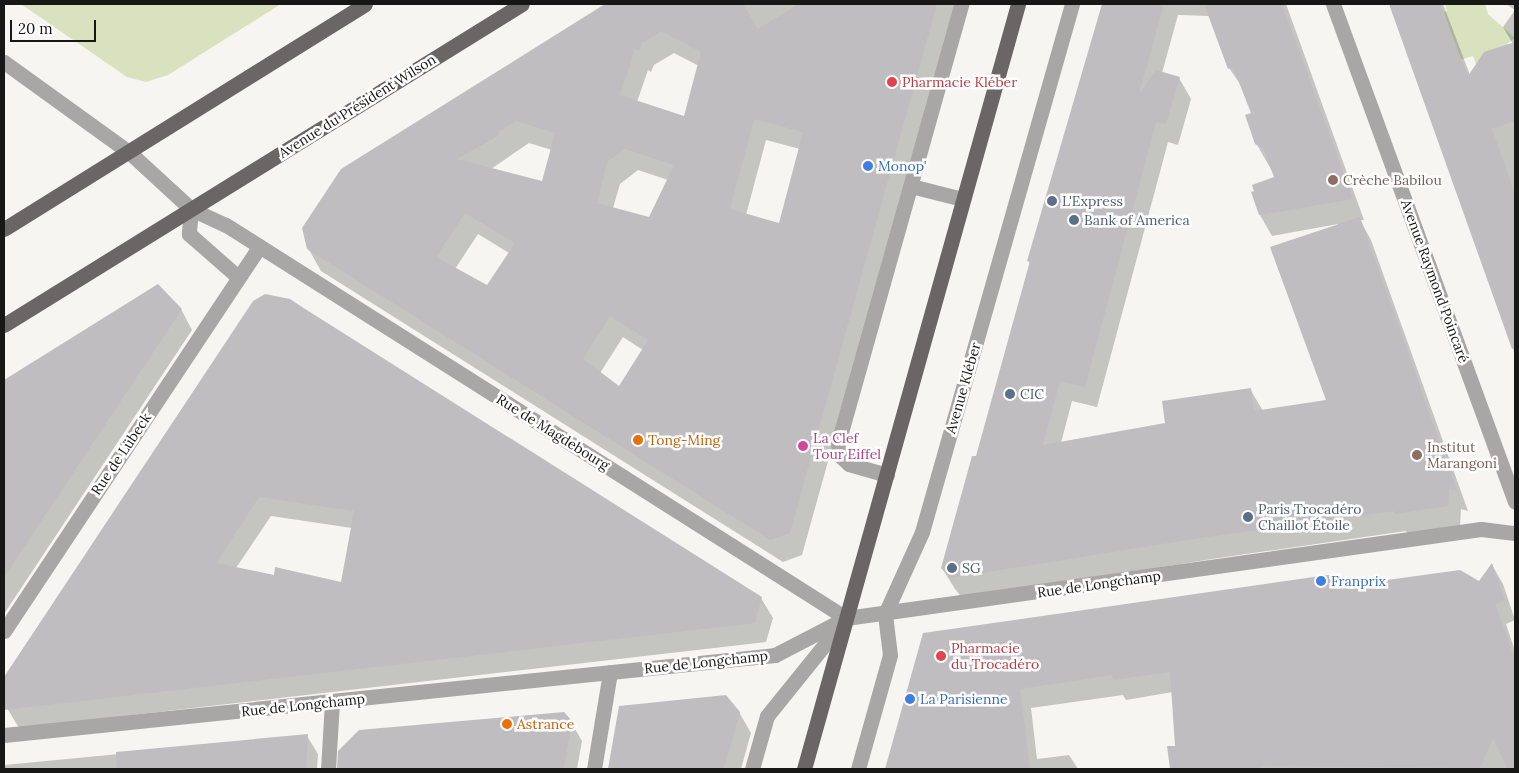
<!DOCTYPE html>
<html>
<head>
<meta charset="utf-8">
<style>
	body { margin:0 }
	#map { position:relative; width:1519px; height:773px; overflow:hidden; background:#f6f5f1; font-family:Lora,serif }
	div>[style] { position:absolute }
	.green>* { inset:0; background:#d9e1bf }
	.shadow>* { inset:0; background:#0003 }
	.building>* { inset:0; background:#bfbdc0 }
	.minor>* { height:15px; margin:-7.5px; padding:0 7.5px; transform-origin:7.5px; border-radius:7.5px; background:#a9a7a6 }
	.major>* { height:15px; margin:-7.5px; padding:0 7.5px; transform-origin:7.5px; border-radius:7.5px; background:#6a6666 }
	.dots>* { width:14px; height:14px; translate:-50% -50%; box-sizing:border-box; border:2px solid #fff; border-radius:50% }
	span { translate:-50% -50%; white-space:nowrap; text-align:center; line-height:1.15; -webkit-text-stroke:5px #fff; paint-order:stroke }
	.health-label { font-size:14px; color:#be3a42 }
	.left { translate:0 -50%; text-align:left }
	.street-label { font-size:14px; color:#171716 }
	.shop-label { font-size:14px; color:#366cbe }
	.education-label { font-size:14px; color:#785e54 }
	.service-label { font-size:14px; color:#4e5e75 }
	.hotel-label { font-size:14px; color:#b23c85 }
	.food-label { font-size:14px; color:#c56008 }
	.frame { position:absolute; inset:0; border:5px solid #171716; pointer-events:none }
	.scale { position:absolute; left:10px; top:20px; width:86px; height:22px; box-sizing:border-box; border:2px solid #171716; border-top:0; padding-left:6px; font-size:15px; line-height:18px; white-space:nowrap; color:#171716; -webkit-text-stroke:4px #fff; paint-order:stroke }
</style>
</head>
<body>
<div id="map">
	<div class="green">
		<div style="clip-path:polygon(21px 4px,281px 4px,168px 75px,146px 82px,127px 77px)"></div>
		<div style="clip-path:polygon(1445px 4px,1485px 4px,1488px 14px,1515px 38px,1507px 44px,1515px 69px,1515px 82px,1486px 93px,1473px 56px,1460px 60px,1444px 12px,1447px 11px)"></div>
	</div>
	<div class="shadow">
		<div style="clip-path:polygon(evenodd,608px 4px,955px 4px,802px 555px,783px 562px,321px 271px,308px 248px,342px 170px,608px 4px,674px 53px,699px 66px,685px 118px,637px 102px,648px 70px,651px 72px,654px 65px,674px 53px,608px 4px,766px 140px,800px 149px,780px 224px,746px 215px,766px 140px,608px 4px,529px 143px,552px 150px,543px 182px,491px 169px,529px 143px,608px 4px,638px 170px,668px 180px,650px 219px,613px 208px,620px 184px,638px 170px,608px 4px,478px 234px,509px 253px,488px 287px,455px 269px,478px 234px,608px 4px,623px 337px,643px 350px,620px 388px,600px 373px,623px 337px)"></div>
		<div style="clip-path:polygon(evenodd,1103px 4px,1286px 4px,1364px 220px,1360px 220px,1371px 240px,1468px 511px,1461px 509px,1460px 527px,1408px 534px,1406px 531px,1212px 559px,963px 599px,955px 589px,942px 568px,977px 457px,1030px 264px,1028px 261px,1103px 4px,1178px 15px,1210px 16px,1229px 68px,1243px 88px,1253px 114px,1256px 143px,1276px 178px,1260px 215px,1272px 236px,1338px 224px,1327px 401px,1263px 411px,1250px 389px,1167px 424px,1061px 443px,1072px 401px,1097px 407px,1168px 142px,1178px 145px,1191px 99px,1179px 78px,1162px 73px,1178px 15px)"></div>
		<div style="clip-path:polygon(1392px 4px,1443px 4px,1470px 75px,1513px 44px,1503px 27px,1515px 10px,1506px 4px,1515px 4px,1515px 354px)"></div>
		<div style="clip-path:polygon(157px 286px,181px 309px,192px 330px,4px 614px,4px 381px)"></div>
		<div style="clip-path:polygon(evenodd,254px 302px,761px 598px,773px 618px,766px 642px,19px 728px,4px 703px,4px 679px,254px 302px,271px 516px,352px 528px,342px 584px,275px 577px,236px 568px,271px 516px)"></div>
		<div style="clip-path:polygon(1492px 565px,1503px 584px,1515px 620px,1506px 624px,1515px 651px,1515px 769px,1171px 769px,1169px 748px,1177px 747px,1173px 692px,1126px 700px,1123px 695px,1031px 708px,1037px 759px,1069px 755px,1078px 769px,886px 769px,924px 634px,1334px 575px,1342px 588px,1480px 583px)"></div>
		<div style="clip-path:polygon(620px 707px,739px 712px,751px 733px,741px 769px,610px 769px)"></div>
		<div style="clip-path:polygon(571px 722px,582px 741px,577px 769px,337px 769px,340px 752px)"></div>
		<div style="clip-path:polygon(307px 736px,318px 754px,317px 769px,4px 769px,4px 765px)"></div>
	</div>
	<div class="building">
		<div style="clip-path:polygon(evenodd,605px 4px,743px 4px,758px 29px,799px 4px,937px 4px,790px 533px,770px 540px,307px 249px,302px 228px,341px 169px,605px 4px,661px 31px,701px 52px,684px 116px,620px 95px,635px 49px,639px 51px,642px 43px,661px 31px,605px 4px,754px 119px,803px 132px,779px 223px,730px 209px,754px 119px,605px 4px,516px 121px,555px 133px,542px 181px,457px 159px,498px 136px,500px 131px,516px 121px,605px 4px,625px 149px,674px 165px,649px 217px,597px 203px,607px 162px,625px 149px,605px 4px,465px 213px,515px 243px,487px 285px,436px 257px,465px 213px,605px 4px,610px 316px,648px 340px,619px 386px,583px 359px,610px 316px)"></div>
		<div style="clip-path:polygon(1102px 4px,1164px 4px,1139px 94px,1156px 70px,1180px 77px,1166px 124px,1156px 122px,1085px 387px,1060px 381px,1043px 445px,1165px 423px,1162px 401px,1251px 388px,1254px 411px,1326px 400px,1270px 247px,1360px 217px,1457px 491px,1449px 489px,1448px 506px,1394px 514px,1394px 511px,1200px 538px,950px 578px,941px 568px,972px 456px,976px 456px,1030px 261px,1027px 261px)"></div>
		<div style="clip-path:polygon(1204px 4px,1282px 4px,1353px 199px,1259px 215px,1251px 192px,1254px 191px,1252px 185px,1274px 177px,1263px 148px,1255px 144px,1245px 115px,1251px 113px,1233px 67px,1228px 69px)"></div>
		<div style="clip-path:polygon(1389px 4px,1440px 4px,1468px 76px,1484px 52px,1515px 42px,1515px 121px,1492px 129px,1515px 194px,1515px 348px,1512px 349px)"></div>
		<div style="clip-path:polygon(158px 284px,182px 309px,4px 577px,4px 380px)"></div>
		<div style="clip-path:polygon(evenodd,265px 294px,290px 299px,302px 307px,762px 597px,755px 623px,4px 710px,4px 677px,253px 301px,265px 294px,259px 497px,354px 511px,341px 582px,275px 567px,274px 575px,216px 563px,259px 497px)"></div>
		<div style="clip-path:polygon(1492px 563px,1505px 601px,1495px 604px,1515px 660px,1515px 769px,1508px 769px,1493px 738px,1480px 768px,1261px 766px,1260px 769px,1170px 769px,1167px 746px,1175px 746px,1170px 672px,1113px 680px,1112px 675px,1020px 689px,1030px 769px,885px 769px,923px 633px,1335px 574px,1336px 587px,1460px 570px,1479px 581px)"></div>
		<div style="clip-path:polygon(726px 695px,740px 712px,724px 769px,608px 769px,619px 706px)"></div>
		<div style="clip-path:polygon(564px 712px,572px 721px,564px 769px,337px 769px,338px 751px,359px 730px)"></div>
		<div style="clip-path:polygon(308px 734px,306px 769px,117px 769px,116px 752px)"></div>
	</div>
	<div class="minor">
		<div style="left:1333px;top:4px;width:530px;rotate:69.92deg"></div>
		<div style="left:4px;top:62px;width:154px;rotate:35.8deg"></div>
		<div style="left:129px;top:152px;width:84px;rotate:42.6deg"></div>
		<div style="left:191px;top:209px;width:38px;rotate:25deg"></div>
		<div style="left:226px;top:225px;width:734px;rotate:32.37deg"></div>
		<div style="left:911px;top:186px;width:53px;rotate:14.3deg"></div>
		<div style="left:191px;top:209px;width:25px;rotate:95deg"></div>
		<div style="left:189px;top:234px;width:65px;rotate:41.3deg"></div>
		<div style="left:887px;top:475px;width:40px;rotate:-164deg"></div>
		<div style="left:849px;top:464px;width:13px;rotate:-138deg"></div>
		<div style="left:839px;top:455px;width:12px;rotate:-95deg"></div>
		<div style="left:838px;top:443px;width:456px;rotate:-74.3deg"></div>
		<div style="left:4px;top:631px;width:461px;rotate:-56.4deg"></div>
		<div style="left:4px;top:735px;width:775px;rotate:-5.92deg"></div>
		<div style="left:775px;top:655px;width:80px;rotate:-27.5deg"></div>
		<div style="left:846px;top:618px;width:641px;rotate:-7.98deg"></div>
		<div style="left:1481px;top:529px;width:34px;rotate:7deg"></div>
		<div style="left:328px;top:769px;width:67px;rotate:-86.6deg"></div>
		<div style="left:594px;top:769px;width:98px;rotate:-80.6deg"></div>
		<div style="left:752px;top:769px;width:55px;rotate:-74.2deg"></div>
		<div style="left:767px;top:716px;width:119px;rotate:-51.1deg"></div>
		<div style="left:858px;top:769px;width:118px;rotate:-74.3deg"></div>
		<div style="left:890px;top:655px;width:41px;rotate:-97deg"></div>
		<div style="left:885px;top:614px;width:90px;rotate:-65.7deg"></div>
		<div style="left:922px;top:532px;width:549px;rotate:-74.14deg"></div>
	</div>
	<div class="major">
		<div style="left:4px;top:229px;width:425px;rotate:-31.9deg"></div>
		<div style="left:4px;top:325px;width:609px;rotate:-31.79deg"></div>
		<div style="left:804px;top:769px;width:794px;rotate:-74.37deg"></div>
	</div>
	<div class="dots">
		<div style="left:892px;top:82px;background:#e0444e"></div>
		<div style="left:868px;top:166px;background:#3f7fe0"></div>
		<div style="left:1333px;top:180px;background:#8d6e63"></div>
		<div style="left:1052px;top:201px;background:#5c6f8a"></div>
		<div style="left:1074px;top:220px;background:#5c6f8a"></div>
		<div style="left:1010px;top:394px;background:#5c6f8a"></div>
		<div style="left:638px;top:440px;background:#e8710a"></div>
		<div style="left:803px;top:446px;background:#d1479c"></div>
		<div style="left:1417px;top:455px;background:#8d6e63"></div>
		<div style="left:1248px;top:517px;background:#5c6f8a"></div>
		<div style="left:952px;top:568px;background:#5c6f8a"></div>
		<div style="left:1321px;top:581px;background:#3f7fe0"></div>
		<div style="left:941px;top:656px;background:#e0444e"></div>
		<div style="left:910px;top:699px;background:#3f7fe0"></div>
		<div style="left:507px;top:724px;background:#e8710a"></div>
	</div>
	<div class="health-label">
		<span class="left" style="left:902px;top:82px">Pharmacie Kléber</span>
		<span class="left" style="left:951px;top:656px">Pharmacie<br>du Trocadéro</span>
	</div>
	<div class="street-label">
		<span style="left:357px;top:106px;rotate:-32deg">Avenue du Président Wilson</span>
		<span style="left:1435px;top:281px;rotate:70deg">Avenue Raymond Poincaré</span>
		<span style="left:963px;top:388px;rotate:-74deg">Avenue Kléber</span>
		<span style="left:553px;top:432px;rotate:32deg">Rue de Magdebourg</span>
		<span style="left:121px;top:454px;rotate:-56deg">Rue de Lübeck</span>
		<span style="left:1099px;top:584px;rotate:-8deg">Rue de Longchamp</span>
		<span style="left:706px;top:662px;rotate:-6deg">Rue de Longchamp</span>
		<span style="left:303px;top:705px;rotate:-6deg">Rue de Longchamp</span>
	</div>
	<div class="shop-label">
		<span class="left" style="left:878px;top:166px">Monop'</span>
		<span class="left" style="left:1331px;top:581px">Franprix</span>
		<span class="left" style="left:920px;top:699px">La Parisienne</span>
	</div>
	<div class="education-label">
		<span class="left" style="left:1343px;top:180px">Crèche Babilou</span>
		<span class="left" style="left:1427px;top:455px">Institut<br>Marangoni</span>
	</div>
	<div class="service-label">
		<span class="left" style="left:1062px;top:201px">L'Express</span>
		<span class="left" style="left:1084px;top:220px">Bank of America</span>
		<span class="left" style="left:1020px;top:394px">CIC</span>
		<span class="left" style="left:1258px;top:517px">Paris Trocadéro<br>Chaillot Étoile</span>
		<span class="left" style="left:962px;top:568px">SG</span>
	</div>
	<div class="hotel-label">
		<span class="left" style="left:813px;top:446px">La Clef<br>Tour Eiffel</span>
	</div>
	<div class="food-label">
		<span class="left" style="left:648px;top:440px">Tong-Ming</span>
		<span class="left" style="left:517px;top:724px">Astrance</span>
	</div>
	<div class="frame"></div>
	<div class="scale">20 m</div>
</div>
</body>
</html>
